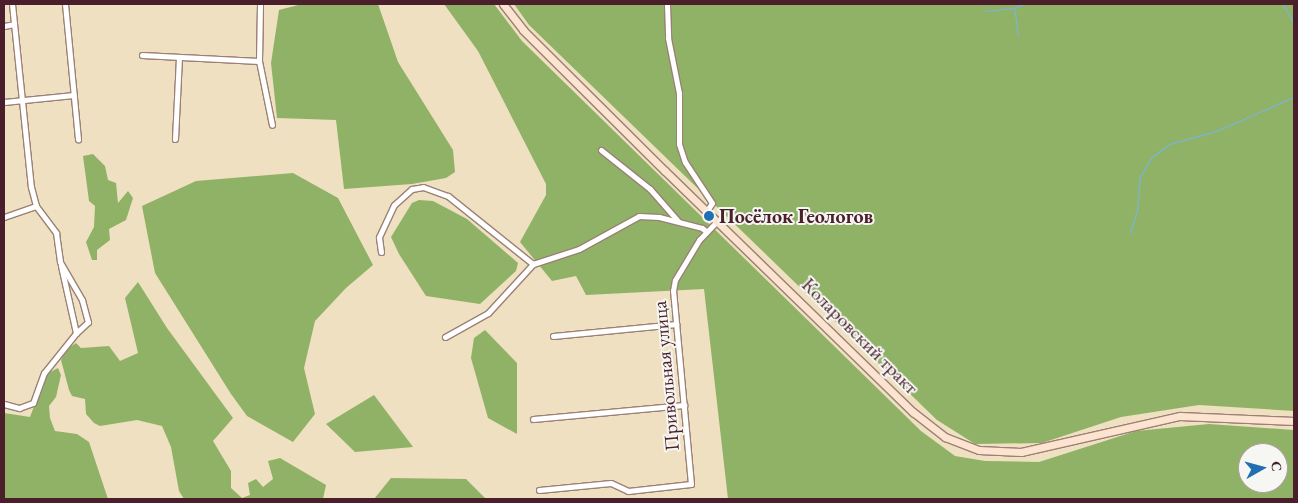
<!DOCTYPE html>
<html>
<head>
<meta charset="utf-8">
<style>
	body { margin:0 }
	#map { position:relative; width:1298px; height:503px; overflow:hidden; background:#efe0c1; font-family:"EB Garamond",serif }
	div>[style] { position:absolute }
	.forest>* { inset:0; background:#90b266 }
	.stream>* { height:1px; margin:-0.5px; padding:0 0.5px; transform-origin:0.5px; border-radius:0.5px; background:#77b4ea }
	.roads { filter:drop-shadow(1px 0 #9c8076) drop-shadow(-1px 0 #9c8076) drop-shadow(0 1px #9c8076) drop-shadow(0 -1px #9c8076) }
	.street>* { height:5px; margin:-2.5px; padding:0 2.5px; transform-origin:2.5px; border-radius:2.5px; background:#fff }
	.secondary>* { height:7px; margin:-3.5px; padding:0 3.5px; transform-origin:3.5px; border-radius:3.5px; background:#fde4d1 }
	.dots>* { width:14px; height:14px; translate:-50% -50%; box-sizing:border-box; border:2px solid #f6f6f2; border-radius:50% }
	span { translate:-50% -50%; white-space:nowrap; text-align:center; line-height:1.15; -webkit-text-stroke:4px #f6f6f2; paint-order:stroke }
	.poi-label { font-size:20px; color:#4a1f2b; font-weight:700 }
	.left { translate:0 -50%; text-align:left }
	.street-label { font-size:20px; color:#4a1f2b }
	.frame { position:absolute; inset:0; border:5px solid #4a1f2b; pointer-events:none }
	.north { position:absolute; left:1238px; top:443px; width:50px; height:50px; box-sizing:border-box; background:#f6f6f2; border:1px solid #b1a0a2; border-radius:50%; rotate:83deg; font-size:14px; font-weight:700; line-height:20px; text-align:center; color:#4a1f2b }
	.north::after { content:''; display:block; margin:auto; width:18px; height:22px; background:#1f6fb2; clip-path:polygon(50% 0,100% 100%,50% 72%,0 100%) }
</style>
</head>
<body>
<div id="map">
	<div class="forest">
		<div style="clip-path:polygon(302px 4px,378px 4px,398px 62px,453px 150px,455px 172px,446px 178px,412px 184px,344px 189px,336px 120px,277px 118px,271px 63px,279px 10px)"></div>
		<div style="clip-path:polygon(evenodd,444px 4px,494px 4px,522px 41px,921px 431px,955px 456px,985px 461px,1039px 462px,1136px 431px,1209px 424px,1294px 430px,1294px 499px,728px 499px,704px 289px,586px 295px,576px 276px,552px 281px,520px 242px,546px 195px,546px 184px,478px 51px,444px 4px,1248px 453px,1278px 453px,1278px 483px,1248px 483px,1248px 453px)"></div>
		<div style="clip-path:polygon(514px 4px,1294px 4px,1294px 411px,1199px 405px,1121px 417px,1042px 443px,975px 444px,937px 420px,529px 25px)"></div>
		<div style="clip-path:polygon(93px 154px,105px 166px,108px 180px,116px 183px,118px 203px,128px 191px,133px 198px,126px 220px,109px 229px,110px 240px,97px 250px,97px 260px,92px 260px,86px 242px,94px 227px,95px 206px,89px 201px,83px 156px)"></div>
		<div style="clip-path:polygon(293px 173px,338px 198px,373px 265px,346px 288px,315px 321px,304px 368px,315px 414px,293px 442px,247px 416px,231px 394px,155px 273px,142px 206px,196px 181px)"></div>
		<div style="clip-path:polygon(419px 200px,433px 201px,467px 219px,518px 263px,516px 271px,480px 304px,426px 296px,399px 254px,391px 237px,412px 203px)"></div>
		<div style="clip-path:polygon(138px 282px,167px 328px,233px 418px,213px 441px,231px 471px,231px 488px,242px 498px,250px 495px,248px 483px,256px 479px,263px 487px,273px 479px,268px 461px,280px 458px,326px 485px,323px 499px,184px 499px,179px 491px,171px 447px,162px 426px,137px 420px,100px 426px,94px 423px,86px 414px,85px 399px,72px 396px,69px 390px,61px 360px,66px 350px,76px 343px,81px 348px,109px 346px,120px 361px,138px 353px,125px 298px)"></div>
		<div style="clip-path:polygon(485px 330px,517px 363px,517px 434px,488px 418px,471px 358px,474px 338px)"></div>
		<div style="clip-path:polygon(58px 368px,61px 375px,56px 397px,49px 406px,50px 418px,55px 431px,77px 434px,89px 442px,108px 499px,4px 499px,4px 413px,30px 417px,46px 374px)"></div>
		<div style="clip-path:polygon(374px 395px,413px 447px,355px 452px,326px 424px)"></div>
		<div style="clip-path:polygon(391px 478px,466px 479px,486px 499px,374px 499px)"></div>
	</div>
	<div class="stream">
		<div style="left:1283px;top:4px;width:23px;rotate:61deg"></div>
		<div style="left:985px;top:11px;width:29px;rotate:-6deg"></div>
		<div style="left:1018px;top:35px;width:27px;rotate:-98deg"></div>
		<div style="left:1014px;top:8px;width:10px;rotate:-24deg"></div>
		<div style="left:1130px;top:233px;width:24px;rotate:-73deg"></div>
		<div style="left:1137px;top:210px;width:33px;rotate:-85deg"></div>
		<div style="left:1140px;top:177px;width:22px;rotate:-60deg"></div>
		<div style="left:1151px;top:158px;width:23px;rotate:-38deg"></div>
		<div style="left:1169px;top:144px;width:49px;rotate:-15.5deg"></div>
		<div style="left:1216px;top:131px;width:85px;rotate:-23.6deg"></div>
	</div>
	<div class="roads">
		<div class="street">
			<div style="left:12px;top:4px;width:184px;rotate:84.1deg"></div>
			<div style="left:31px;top:187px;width:20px;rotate:75deg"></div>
			<div style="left:36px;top:206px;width:34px;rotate:53deg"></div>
			<div style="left:56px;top:233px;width:29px;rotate:82deg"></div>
			<div style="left:60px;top:262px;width:44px;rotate:59.9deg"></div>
			<div style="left:82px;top:300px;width:23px;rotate:75deg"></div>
			<div style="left:88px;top:322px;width:16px;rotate:137deg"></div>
			<div style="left:65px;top:4px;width:136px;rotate:84.5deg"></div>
			<div style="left:260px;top:4px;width:57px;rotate:91deg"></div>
			<div style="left:259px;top:61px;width:65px;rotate:78.5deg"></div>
			<div style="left:667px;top:4px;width:34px;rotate:88deg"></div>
			<div style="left:668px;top:38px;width:56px;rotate:78.7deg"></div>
			<div style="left:679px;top:93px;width:51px;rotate:90deg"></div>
			<div style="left:679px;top:144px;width:19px;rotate:72deg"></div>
			<div style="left:685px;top:162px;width:49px;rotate:56.6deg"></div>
			<div style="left:712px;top:203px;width:7px;rotate:124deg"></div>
			<div style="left:4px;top:26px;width:10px;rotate:-11deg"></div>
			<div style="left:142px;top:55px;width:117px;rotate:2.9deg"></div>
			<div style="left:4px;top:102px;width:70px;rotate:-5.7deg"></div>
			<div style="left:175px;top:139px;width:81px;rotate:-87.2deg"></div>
			<div style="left:601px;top:150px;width:63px;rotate:38.5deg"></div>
			<div style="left:650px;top:189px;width:43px;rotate:48.8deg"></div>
			<div style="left:4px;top:217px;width:34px;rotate:-19deg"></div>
			<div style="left:381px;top:252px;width:15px;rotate:-98deg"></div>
			<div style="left:379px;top:237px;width:35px;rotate:-65deg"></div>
			<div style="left:394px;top:205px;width:24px;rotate:-42deg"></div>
			<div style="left:412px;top:189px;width:11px;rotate:-10deg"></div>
			<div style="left:423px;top:187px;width:27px;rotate:20deg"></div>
			<div style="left:448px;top:196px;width:109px;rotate:38.7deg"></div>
			<div style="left:553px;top:336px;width:124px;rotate:-5.6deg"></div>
			<div style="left:445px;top:337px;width:49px;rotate:-29.2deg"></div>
			<div style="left:488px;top:313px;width:67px;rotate:-47.4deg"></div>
			<div style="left:533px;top:264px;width:48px;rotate:-18.1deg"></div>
			<div style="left:579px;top:249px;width:68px;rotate:-28.8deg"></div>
			<div style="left:639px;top:216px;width:20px;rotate:3deg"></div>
			<div style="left:659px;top:217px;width:44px;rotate:14.3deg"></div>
			<div style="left:702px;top:228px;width:6px;rotate:39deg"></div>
			<div style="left:4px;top:404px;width:16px;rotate:15deg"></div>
			<div style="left:19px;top:408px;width:15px;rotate:-20deg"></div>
			<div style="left:33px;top:403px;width:32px;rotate:-70deg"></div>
			<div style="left:44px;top:373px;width:51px;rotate:-51.3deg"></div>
			<div style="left:76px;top:333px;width:69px;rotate:-102.6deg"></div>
			<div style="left:533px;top:419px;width:152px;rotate:-5.3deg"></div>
			<div style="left:539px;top:490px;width:72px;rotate:-5.6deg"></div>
			<div style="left:611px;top:483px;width:19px;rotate:25deg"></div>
			<div style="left:628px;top:491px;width:63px;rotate:-6.3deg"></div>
			<div style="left:691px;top:484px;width:194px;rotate:-95.3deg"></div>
			<div style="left:673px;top:291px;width:11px;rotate:-80deg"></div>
			<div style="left:675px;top:280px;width:47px;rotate:-59deg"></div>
			<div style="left:699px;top:240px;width:28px;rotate:-46deg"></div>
		</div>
		<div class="secondary">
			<div style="left:503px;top:4px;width:33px;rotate:52deg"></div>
			<div style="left:523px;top:30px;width:200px;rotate:44.8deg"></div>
			<div style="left:665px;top:171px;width:346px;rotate:44.2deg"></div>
			<div style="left:913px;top:412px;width:41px;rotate:38deg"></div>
			<div style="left:945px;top:437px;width:36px;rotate:21deg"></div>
			<div style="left:979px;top:450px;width:42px;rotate:2.7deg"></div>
			<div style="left:1021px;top:452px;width:163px;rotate:-12.8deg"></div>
			<div style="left:1180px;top:416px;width:114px;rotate:2.5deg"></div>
		</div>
	</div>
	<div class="dots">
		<div style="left:709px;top:216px;background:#1f6fb2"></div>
	</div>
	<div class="poi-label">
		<span class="left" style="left:719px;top:216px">Посёлок Геологов</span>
	</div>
	<div class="street-label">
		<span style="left:860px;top:336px;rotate:45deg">Коларовский тракт</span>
		<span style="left:666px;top:376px;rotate:-95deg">Привольная улица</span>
	</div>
	<div class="frame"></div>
	<div class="north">С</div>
</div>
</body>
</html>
